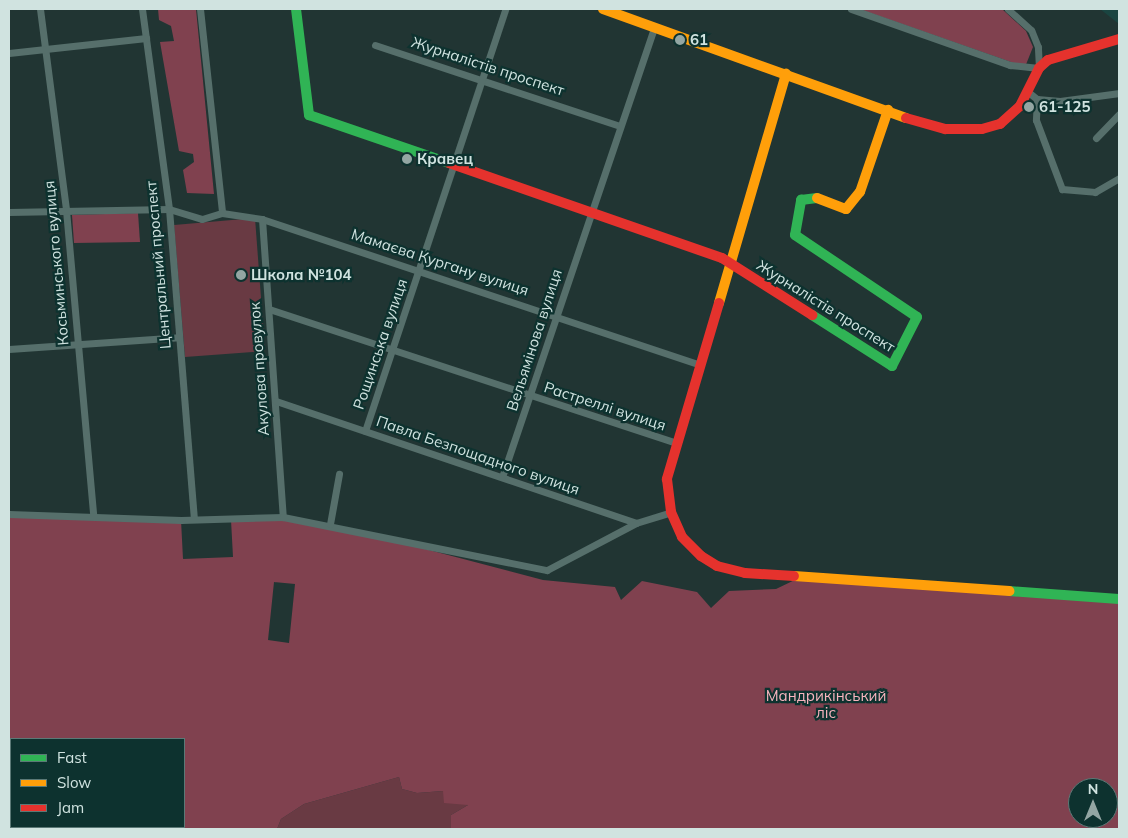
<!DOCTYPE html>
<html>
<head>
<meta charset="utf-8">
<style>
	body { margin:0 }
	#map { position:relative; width:1128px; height:838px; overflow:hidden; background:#213533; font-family:Mulish,sans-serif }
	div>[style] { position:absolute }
	.built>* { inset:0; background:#1a4541 }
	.green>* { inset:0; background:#693a43 }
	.forest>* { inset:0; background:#80414f }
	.street>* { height:7px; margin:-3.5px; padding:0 3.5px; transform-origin:3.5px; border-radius:3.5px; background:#566f6b }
	.fast>* { height:10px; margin:-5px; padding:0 5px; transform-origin:5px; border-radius:5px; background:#30b455 }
	.slow>* { height:10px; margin:-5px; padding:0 5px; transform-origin:5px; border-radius:5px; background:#ff9f0a }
	.jam>* { height:10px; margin:-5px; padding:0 5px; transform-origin:5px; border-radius:5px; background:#e5322d }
	.dots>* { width:14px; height:14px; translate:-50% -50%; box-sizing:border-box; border:2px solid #0d322f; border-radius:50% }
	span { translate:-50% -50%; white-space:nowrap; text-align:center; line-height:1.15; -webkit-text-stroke:4.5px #0d322f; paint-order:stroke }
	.poi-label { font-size:15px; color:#d0e3e0; font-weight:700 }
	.left { translate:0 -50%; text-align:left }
	.street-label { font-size:15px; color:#d0e3e0 }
	.park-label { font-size:15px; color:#f8b4be }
	.frame { position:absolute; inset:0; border:10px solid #d0e3e0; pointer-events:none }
	.legend { position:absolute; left:10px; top:738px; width:175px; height:90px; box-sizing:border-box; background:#0d322f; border:1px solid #5b7976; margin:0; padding:6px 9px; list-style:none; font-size:15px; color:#d0e3e0 }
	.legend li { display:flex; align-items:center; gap:10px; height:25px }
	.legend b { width:25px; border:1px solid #5b7976 }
	.north { position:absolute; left:1068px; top:778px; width:50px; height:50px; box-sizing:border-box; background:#0d322f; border:1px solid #5b7976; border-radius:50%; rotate:0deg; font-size:14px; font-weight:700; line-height:20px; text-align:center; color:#d0e3e0 }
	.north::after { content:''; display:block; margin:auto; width:18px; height:22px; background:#93a6a3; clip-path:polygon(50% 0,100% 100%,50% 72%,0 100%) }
</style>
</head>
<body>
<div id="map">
	<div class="built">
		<div style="clip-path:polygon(1100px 9px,1119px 9px,1119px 24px)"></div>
	</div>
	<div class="green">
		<div style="clip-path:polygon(255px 218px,265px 351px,185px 357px,174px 225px)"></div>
		<div style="clip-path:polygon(399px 777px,402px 789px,417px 793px,443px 791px,468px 805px,451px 815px,451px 829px,277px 829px,281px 819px,304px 804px)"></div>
		<div style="clip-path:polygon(9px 778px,11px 827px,21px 829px,9px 829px)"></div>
	</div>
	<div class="forest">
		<div style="clip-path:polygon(158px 9px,196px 9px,214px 194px,187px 193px,183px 170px,194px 162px,193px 154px,179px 151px,160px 42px,174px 41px,171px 26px,159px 20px)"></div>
		<div style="clip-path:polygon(859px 9px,1002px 9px,1026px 31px,1033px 47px,1025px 67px)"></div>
		<div style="clip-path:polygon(138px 213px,140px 242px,74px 243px,72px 215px)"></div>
		<div style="clip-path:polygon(evenodd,9px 514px,181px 520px,183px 559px,233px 557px,231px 520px,264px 517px,330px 524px,543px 580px,615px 587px,621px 600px,642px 581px,697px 592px,711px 608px,729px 591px,776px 589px,801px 577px,1119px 599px,1119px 829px,451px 829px,451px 815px,468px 805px,444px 803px,443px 791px,417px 793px,402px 789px,399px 777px,304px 804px,281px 819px,277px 829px,21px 829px,21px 827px,184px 827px,184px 739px,11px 739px,11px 778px,9px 778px,9px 514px,274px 582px,295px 584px,289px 643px,268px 640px,274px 582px,9px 514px,1078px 788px,1108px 788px,1108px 818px,1078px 818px,1078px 788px)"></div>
	</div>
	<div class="street">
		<div style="left:40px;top:9px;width:203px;rotate:82.6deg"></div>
		<div style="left:66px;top:210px;width:306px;rotate:84.9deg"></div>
		<div style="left:142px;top:9px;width:202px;rotate:82.3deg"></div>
		<div style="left:169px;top:209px;width:311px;rotate:85.4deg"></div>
		<div style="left:200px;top:9px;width:205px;rotate:83.8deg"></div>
		<div style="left:851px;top:9px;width:169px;rotate:19.4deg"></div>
		<div style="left:1010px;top:65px;width:29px;rotate:6deg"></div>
		<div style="left:1039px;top:68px;width:21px;rotate:-93deg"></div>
		<div style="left:1038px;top:47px;width:18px;rotate:-112deg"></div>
		<div style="left:1031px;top:30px;width:31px;rotate:-138deg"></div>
		<div style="left:375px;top:45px;width:258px;rotate:18.3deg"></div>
		<div style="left:9px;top:53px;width:138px;rotate:-6.2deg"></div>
		<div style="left:1027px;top:91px;width:13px;rotate:39deg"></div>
		<div style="left:1037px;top:99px;width:23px;rotate:5deg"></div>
		<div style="left:1060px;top:101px;width:60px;rotate:-7.7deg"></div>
		<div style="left:1037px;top:99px;width:21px;rotate:93deg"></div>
		<div style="left:1036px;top:120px;width:74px;rotate:69.4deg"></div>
		<div style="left:1062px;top:189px;width:33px;rotate:5deg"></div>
		<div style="left:1095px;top:192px;width:28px;rotate:-30deg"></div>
		<div style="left:1096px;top:138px;width:33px;rotate:-46deg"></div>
		<div style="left:9px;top:212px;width:160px;rotate:-1.1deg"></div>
		<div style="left:169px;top:209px;width:34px;rotate:17deg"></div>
		<div style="left:202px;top:219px;width:21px;rotate:-17deg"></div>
		<div style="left:222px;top:213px;width:40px;rotate:8.5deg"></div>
		<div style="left:262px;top:219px;width:460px;rotate:18.4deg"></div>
		<div style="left:262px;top:219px;width:299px;rotate:86deg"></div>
		<div style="left:269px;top:309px;width:428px;rotate:18.2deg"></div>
		<div style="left:9px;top:349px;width:170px;rotate:-4deg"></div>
		<div style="left:276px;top:401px;width:380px;rotate:18.7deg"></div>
		<div style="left:636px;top:523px;width:37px;rotate:-17deg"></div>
		<div style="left:365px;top:431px;width:445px;rotate:-71.6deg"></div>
		<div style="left:502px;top:477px;width:475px;rotate:-71.3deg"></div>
		<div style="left:9px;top:514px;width:172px;rotate:2deg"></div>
		<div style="left:181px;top:520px;width:102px;rotate:-1.7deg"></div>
		<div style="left:283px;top:517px;width:269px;rotate:11.4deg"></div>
		<div style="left:547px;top:570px;width:101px;rotate:-27.8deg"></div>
		<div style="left:330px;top:524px;width:51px;rotate:-79.8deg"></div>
		<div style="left:9px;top:800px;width:9px;rotate:77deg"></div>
		<div style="left:14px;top:827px;width:2px;rotate:90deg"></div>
	</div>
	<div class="fast">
		<div style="left:296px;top:9px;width:107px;rotate:83deg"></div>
		<div style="left:309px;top:115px;width:148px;rotate:18.9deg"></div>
		<div style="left:812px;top:315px;width:95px;rotate:32.5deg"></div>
		<div style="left:892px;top:366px;width:55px;rotate:-63deg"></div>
		<div style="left:917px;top:317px;width:147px;rotate:-146.1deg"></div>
		<div style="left:795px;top:235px;width:36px;rotate:-80deg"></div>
		<div style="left:801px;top:200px;width:16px;rotate:-7deg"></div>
		<div style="left:1009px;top:591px;width:110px;rotate:4.2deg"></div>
	</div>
	<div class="slow">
		<div style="left:603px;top:9px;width:322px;rotate:19.8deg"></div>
		<div style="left:817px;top:198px;width:31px;rotate:21deg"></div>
		<div style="left:846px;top:209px;width:22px;rotate:-51deg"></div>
		<div style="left:860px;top:192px;width:87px;rotate:-71.1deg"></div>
		<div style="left:719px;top:303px;width:239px;rotate:-73.7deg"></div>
		<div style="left:794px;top:576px;width:216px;rotate:4deg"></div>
	</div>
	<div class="jam">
		<div style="left:906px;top:118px;width:41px;rotate:15.8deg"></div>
		<div style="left:945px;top:129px;width:37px"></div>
		<div style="left:982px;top:129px;width:19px;rotate:-16deg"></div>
		<div style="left:1000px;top:124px;width:27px;rotate:-42deg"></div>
		<div style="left:1020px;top:106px;width:42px;rotate:-63.4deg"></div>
		<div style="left:1039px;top:68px;width:12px;rotate:-42deg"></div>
		<div style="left:1048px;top:60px;width:74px;rotate:-16.5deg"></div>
		<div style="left:449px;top:163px;width:289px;rotate:19.2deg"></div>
		<div style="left:722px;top:258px;width:107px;rotate:32.3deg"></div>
		<div style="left:719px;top:303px;width:184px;rotate:106.5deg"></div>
		<div style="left:667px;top:479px;width:33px;rotate:83deg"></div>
		<div style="left:671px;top:512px;width:27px;rotate:66deg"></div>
		<div style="left:682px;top:537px;width:27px;rotate:45deg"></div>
		<div style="left:701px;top:556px;width:19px;rotate:32deg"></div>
		<div style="left:717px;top:566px;width:29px;rotate:14deg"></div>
		<div style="left:745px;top:573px;width:49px;rotate:3.5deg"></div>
	</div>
	<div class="dots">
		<div style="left:680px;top:40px;background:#93a6a3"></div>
		<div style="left:1029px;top:107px;background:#93a6a3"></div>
		<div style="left:407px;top:159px;background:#93a6a3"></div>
		<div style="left:241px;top:275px;background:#93a6a3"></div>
	</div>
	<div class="poi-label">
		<span class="left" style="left:690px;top:40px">61</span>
		<span class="left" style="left:1039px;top:107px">61-125</span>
		<span class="left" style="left:417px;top:159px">Кравец</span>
		<span class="left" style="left:251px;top:275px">Школа №104</span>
	</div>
	<div class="street-label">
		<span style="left:488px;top:66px;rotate:18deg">Журналістів проспект</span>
		<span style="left:440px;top:262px;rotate:18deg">Мамаєва Кургану вулиця</span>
		<span style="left:56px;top:263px;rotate:-95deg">Косьминського вулиця</span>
		<span style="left:158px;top:265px;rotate:-95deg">Центральний проспект</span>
		<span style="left:826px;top:306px;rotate:32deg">Журналістів проспект</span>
		<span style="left:534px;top:340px;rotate:-72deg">Вельямінова вулиця</span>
		<span style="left:380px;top:344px;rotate:-71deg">Рощинська вулиця</span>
		<span style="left:259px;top:369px;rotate:-94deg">Акулова провулок</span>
		<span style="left:605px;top:406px;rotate:18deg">Растреллі вулиця</span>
		<span style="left:478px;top:455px;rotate:19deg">Павла Безпощадного вулиця</span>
	</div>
	<div class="park-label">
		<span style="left:826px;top:704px">Мандрикінський<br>ліс</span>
	</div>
	<div class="frame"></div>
	<ul class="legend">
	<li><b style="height:6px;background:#30b455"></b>Fast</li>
	<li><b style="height:6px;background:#ff9f0a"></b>Slow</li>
	<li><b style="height:6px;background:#e5322d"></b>Jam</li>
	</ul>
	<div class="north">N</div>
</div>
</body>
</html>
